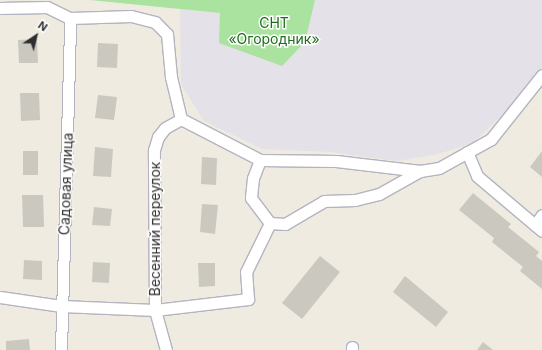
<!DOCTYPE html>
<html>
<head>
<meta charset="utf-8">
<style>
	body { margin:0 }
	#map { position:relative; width:542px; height:350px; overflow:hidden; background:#efebe1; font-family:Inter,sans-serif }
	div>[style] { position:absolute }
	.industrial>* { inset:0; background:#e4e1e8 }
	.green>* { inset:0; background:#aae3a0 }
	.building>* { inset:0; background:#cbc9bf }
	.roads { filter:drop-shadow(1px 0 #b4b4c1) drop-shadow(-1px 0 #b4b4c1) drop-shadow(0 1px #b4b4c1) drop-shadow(0 -1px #b4b4c1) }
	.minor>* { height:11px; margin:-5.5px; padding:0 5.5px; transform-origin:5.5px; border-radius:5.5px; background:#fff }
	span { translate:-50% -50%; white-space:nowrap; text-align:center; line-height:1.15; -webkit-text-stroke:3px #fff; paint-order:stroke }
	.park-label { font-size:14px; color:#1f6c1d }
	.street-label { font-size:14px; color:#2e2e2e }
	.north { position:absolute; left:16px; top:16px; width:40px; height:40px; -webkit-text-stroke:3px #fff; paint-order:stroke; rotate:35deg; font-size:11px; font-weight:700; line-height:16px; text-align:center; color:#2e2e2e }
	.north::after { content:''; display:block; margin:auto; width:14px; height:18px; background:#2e2e2e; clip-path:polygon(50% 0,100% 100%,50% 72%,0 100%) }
</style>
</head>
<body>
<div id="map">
	<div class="industrial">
		<div style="clip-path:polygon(315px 0,542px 0,542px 67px,520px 98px,473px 143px,438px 154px,397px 161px,331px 152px,262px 149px,204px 121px,181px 84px,180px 9px,220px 13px,305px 42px)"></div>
	</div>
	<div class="green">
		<div style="clip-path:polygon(90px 0,315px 0,305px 42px,282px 66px,219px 43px,220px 13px)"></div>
	</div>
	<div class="building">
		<div style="clip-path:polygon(37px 39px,38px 63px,19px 63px,18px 40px)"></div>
		<div style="clip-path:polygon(98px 43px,118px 44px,117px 68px,97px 67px)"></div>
		<div style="clip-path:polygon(20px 93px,39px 93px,40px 120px,21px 121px)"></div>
		<div style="clip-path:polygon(98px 95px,117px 97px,114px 120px,95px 118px)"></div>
		<div style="clip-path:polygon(95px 147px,113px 149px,111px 177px,93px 176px)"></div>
		<div style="clip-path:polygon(23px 151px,38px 151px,38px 175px,23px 175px)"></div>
		<div style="clip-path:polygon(542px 151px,542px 177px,530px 167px)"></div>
		<div style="clip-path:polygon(202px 157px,217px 158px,216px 185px,201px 184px)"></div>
		<div style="clip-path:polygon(473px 193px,511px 224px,508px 227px,539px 252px,536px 256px,542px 261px,542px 289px,520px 271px,523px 267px,492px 242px,494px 238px,459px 210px)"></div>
		<div style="clip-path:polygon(22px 195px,43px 195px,44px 227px,23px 227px)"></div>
		<div style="clip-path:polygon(202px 204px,218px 205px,215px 234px,200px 232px)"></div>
		<div style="clip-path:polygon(94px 207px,112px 209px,110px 226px,92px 225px)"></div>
		<div style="clip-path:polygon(320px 256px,340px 272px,302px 319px,282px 303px)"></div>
		<div style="clip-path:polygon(24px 260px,42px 261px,42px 280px,23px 279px)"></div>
		<div style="clip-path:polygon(93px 262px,110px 263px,109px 283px,92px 282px)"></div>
		<div style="clip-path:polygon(198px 263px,215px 263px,215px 286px,199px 287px)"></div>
		<div style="clip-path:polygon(405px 276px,448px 312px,436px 327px,393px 292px)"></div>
		<div style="clip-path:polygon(29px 339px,30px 350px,6px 350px,6px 341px)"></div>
		<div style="clip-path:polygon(483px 342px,493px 350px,477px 350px)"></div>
	</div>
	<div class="roads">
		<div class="minor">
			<div style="left:0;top:8px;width:47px;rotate:-1.2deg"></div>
			<div style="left:47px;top:7px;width:25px;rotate:26deg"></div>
			<div style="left:70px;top:18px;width:61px;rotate:-1.9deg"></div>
			<div style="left:131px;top:16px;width:25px;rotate:14deg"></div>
			<div style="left:155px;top:22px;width:17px;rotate:45deg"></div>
			<div style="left:167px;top:34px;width:43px;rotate:84.7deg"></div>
			<div style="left:171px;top:77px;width:43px;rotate:76.6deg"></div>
			<div style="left:181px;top:119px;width:89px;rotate:27.4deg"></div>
			<div style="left:260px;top:160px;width:76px;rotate:0.8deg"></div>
			<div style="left:336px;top:161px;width:85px;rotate:6.8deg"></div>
			<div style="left:420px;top:171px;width:19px;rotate:-9deg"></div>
			<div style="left:439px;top:168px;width:60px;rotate:-29.1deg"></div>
			<div style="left:491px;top:139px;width:82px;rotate:-51.4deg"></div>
			<div style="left:467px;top:152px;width:26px;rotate:67deg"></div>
			<div style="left:477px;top:176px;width:85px;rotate:40.2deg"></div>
			<div style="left:260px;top:160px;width:19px;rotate:111deg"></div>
			<div style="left:253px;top:178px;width:20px;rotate:96deg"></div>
			<div style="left:251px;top:198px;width:31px;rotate:53deg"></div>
			<div style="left:535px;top:225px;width:12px;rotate:-55deg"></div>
			<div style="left:0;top:297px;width:62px;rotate:8.4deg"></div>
			<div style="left:61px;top:306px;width:94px;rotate:2.4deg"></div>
			<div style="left:155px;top:310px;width:94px;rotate:-6.7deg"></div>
			<div style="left:248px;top:299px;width:27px;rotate:-94deg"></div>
			<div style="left:246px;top:272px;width:55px;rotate:-63.9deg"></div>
			<div style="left:270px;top:223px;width:15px;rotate:4deg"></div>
			<div style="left:285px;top:224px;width:45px;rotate:-30.5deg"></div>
			<div style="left:324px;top:201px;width:31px;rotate:-2deg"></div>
			<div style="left:355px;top:200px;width:25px;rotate:-14deg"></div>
			<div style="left:379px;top:194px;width:47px;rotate:-29.3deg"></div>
			<div style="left:352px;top:347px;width:3px;rotate:90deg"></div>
			<div style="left:61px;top:350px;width:332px;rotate:-88.4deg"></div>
			<div style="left:166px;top:350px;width:41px;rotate:-105.4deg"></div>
			<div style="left:155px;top:310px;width:160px;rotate:-90.4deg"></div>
			<div style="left:154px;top:150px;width:14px;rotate:-73deg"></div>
			<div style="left:158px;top:137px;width:11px;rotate:-52deg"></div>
			<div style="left:165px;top:128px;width:18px;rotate:-29deg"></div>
		</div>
	</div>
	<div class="park-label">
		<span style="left:274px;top:31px">СНТ<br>«Огородник»</span>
	</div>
	<div class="street-label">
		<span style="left:66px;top:184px;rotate:-88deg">Садовая улица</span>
		<span style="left:155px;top:229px;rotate:-90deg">Весенний переулок</span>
	</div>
	<div class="north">N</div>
</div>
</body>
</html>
